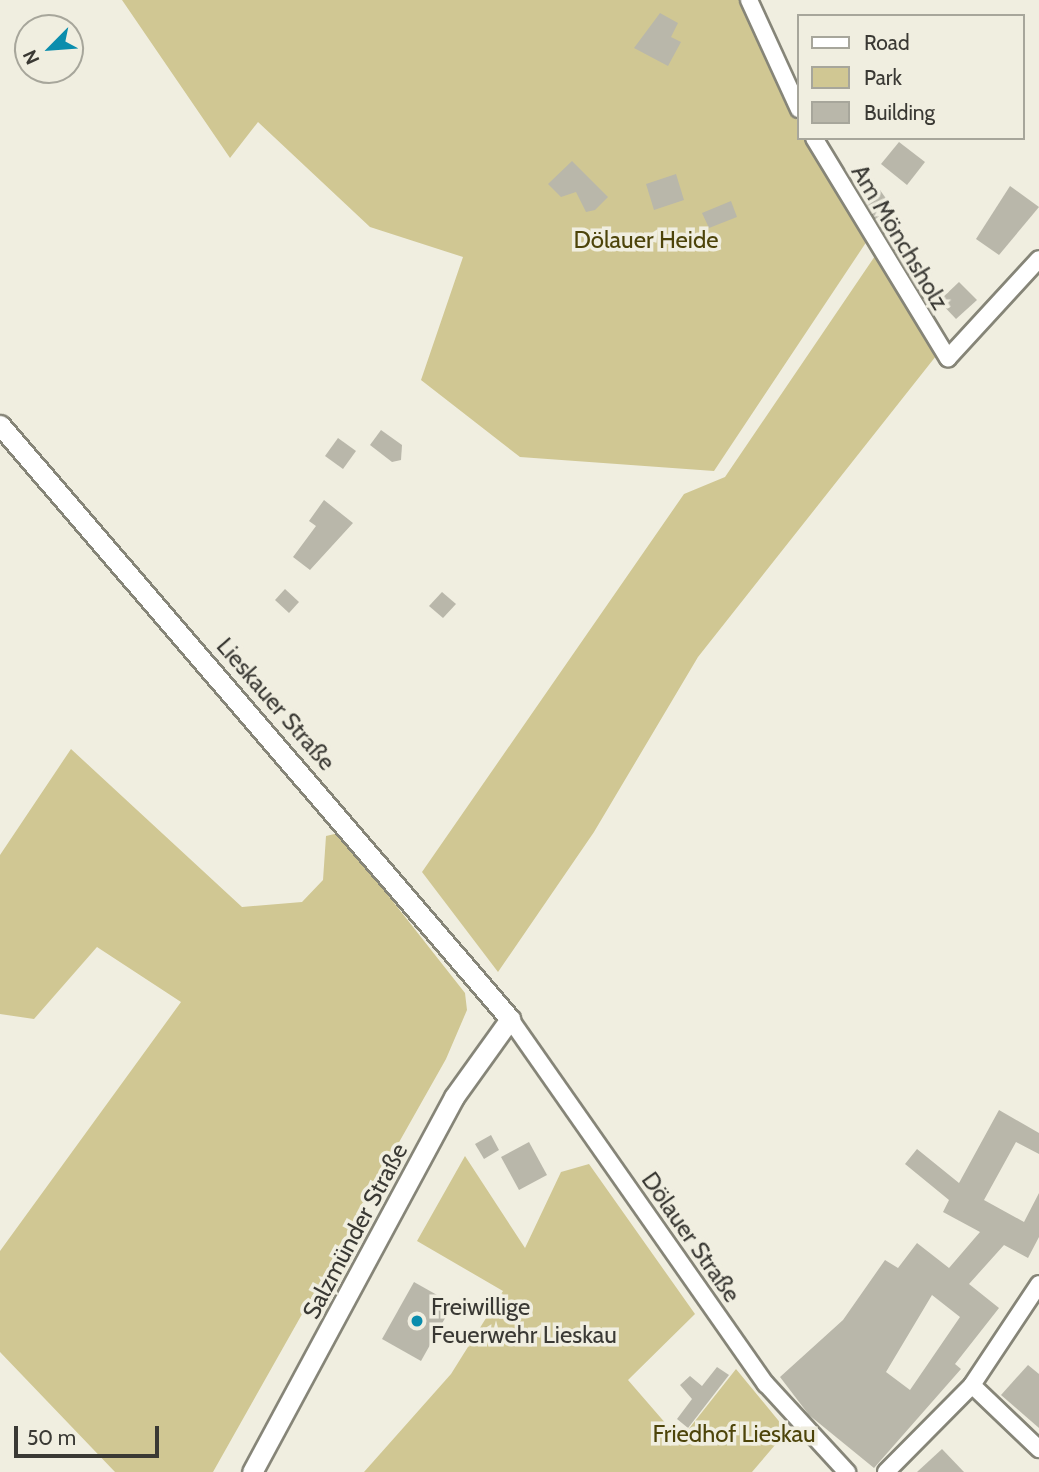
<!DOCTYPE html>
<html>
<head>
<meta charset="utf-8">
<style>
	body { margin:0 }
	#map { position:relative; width:1039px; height:1472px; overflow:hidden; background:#f0eee0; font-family:Cabin,sans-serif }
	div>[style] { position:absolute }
	.green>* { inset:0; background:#d0c793 }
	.building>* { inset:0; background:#b9b7aa }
	.roads { filter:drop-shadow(2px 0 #868578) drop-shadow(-2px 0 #868578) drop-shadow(0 2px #868578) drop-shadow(0 -2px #868578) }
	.minor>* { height:16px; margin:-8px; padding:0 8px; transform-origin:8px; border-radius:8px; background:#fff }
	.tertiary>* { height:19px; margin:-9.5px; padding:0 9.5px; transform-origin:9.5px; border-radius:9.5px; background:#fff }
	.dots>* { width:19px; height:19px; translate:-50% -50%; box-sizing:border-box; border:4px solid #f0eee0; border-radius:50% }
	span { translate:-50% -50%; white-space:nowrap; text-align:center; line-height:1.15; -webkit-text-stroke:7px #f0eee0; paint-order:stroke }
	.street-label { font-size:24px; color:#3a3934 }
	.park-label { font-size:24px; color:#4d440a }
	.poi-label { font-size:24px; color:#3a3934 }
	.left { translate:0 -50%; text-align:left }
	.legend { position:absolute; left:797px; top:14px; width:228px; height:126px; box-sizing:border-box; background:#f0eee0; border:2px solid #a7a69b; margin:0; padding:9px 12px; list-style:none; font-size:21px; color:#3a3934 }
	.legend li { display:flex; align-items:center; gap:14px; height:35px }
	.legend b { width:35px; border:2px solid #a7a69b }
	.north { position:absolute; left:14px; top:14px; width:70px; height:70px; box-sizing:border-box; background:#f0eee0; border:2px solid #a7a69b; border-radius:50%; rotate:245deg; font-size:19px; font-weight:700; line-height:28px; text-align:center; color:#3a3934 }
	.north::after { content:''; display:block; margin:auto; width:24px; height:32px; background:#0a8dad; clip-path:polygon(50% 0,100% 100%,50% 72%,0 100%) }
	.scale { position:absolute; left:14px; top:1426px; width:145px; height:32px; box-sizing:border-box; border:4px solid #3a3934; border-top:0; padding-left:9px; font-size:21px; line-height:24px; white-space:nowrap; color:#3a3934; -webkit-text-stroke:5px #f0eee0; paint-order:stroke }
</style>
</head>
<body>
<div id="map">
	<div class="green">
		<div style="clip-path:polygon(122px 0,757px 0,767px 58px,799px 124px,799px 138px,807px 138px,867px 241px,714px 471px,520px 457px,421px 380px,463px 257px,370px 227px,258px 122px,230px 158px)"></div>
		<div style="clip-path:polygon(875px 256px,936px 356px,698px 657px,594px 832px,498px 972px,422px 872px,684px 494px,725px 477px)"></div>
		<div style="clip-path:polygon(71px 749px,242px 907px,302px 902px,323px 880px,326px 836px,339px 833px,465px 993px,467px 1010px,446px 1059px,213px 1472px,115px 1472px,0 1352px,0 1251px,181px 1002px,97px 947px,34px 1019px,0 1014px,0 855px)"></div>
		<div style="clip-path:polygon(465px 1156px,525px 1248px,561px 1172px,589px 1164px,695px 1314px,628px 1380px,680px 1440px,736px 1369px,787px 1431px,752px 1472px,364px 1472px,451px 1374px,503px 1291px,417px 1241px)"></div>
	</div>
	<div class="building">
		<div style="clip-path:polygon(660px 13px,678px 23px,671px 37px,681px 42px,668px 66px,634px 48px)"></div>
		<div style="clip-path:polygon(899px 142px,925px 162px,907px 185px,881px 164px)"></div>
		<div style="clip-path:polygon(572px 161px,608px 197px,595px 210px,586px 212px,576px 192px,561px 197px,548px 184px)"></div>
		<div style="clip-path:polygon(676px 174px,684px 200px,654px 210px,646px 184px)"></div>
		<div style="clip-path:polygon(1010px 186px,1039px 207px,999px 255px,976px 239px)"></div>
		<div style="clip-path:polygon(880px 190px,892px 207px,876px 219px,865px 201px)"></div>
		<div style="clip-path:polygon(731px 201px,737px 217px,709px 228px,702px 213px)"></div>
		<div style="clip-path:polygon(959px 282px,977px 300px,956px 319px,939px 301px)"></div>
		<div style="clip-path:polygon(381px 430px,402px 445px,401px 460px,392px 462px,370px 445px)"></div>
		<div style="clip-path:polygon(338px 438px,356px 451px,343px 469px,325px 456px)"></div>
		<div style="clip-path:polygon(324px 500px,353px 523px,310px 570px,293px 557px,316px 526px,309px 521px)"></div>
		<div style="clip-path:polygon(285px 589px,299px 602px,289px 613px,275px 600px)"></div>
		<div style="clip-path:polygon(442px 592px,456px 604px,443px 618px,429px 606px)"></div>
		<div style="clip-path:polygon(evenodd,999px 1110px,1039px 1133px,1039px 1154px,1016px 1142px,984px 1200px,1024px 1222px,1039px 1193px,1039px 1237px,1028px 1258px,1004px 1245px,969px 1284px,999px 1308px,955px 1364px,961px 1369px,874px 1468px,809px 1415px,780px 1377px,843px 1320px,885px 1260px,898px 1268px,917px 1243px,949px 1268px,980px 1232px,943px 1212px,949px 1200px,905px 1164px,917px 1149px,959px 1183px,999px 1110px,932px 1295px,960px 1317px,910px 1390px,886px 1372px,932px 1295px)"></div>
		<div style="clip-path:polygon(491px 1135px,499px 1150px,484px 1159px,475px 1144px)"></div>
		<div style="clip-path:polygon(529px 1142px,547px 1175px,519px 1190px,501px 1157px)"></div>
		<div style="clip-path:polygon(414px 1282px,453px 1304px,421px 1361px,382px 1339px)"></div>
		<div style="clip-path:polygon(1028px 1365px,1039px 1374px,1039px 1428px,1001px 1395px)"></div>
		<div style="clip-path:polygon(717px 1367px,729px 1375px,688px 1428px,677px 1419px,692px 1399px,680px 1385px,690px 1376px,702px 1386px)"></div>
		<div style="clip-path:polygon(942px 1449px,964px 1472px,917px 1472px)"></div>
	</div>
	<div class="roads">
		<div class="minor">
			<div style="left:749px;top:0;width:120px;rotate:65.4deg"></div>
			<div style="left:814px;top:138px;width:258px;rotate:58.7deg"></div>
			<div style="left:948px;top:358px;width:134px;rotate:-47.4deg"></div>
			<div style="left:510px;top:1019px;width:446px;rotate:55deg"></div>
			<div style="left:766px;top:1384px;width:120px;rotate:47.4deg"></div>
			<div style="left:972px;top:1385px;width:93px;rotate:43.7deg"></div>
			<div style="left:886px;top:1472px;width:122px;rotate:-45.3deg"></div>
			<div style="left:972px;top:1385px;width:121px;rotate:-56.4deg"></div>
		</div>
		<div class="tertiary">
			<div style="left:0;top:425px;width:783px;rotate:49.35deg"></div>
			<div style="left:510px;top:1019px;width:96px;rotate:125.7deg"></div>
			<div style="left:454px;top:1097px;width:426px;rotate:118.3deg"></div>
		</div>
	</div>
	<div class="dots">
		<div style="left:417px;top:1321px;background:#0a8dad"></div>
	</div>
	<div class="street-label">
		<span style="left:900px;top:237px;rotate:59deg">Am Mönchsholz</span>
		<span style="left:276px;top:704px;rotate:49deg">Lieskauer Straße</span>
		<span style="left:355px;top:1231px;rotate:-62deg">Salzmünder Straße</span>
		<span style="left:691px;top:1237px;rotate:55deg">Dölauer Straße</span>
	</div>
	<div class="park-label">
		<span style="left:646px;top:240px">Dölauer Heide</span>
		<span style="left:734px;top:1434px">Friedhof Lieskau</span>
	</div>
	<div class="poi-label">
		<span class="left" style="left:431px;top:1321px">Freiwillige<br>Feuerwehr Lieskau</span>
	</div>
	<ul class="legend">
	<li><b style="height:9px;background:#fff"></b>Road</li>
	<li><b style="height:19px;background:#d0c793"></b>Park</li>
	<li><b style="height:19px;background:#b9b7aa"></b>Building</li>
	</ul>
	<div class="north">N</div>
	<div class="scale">50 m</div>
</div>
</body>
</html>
